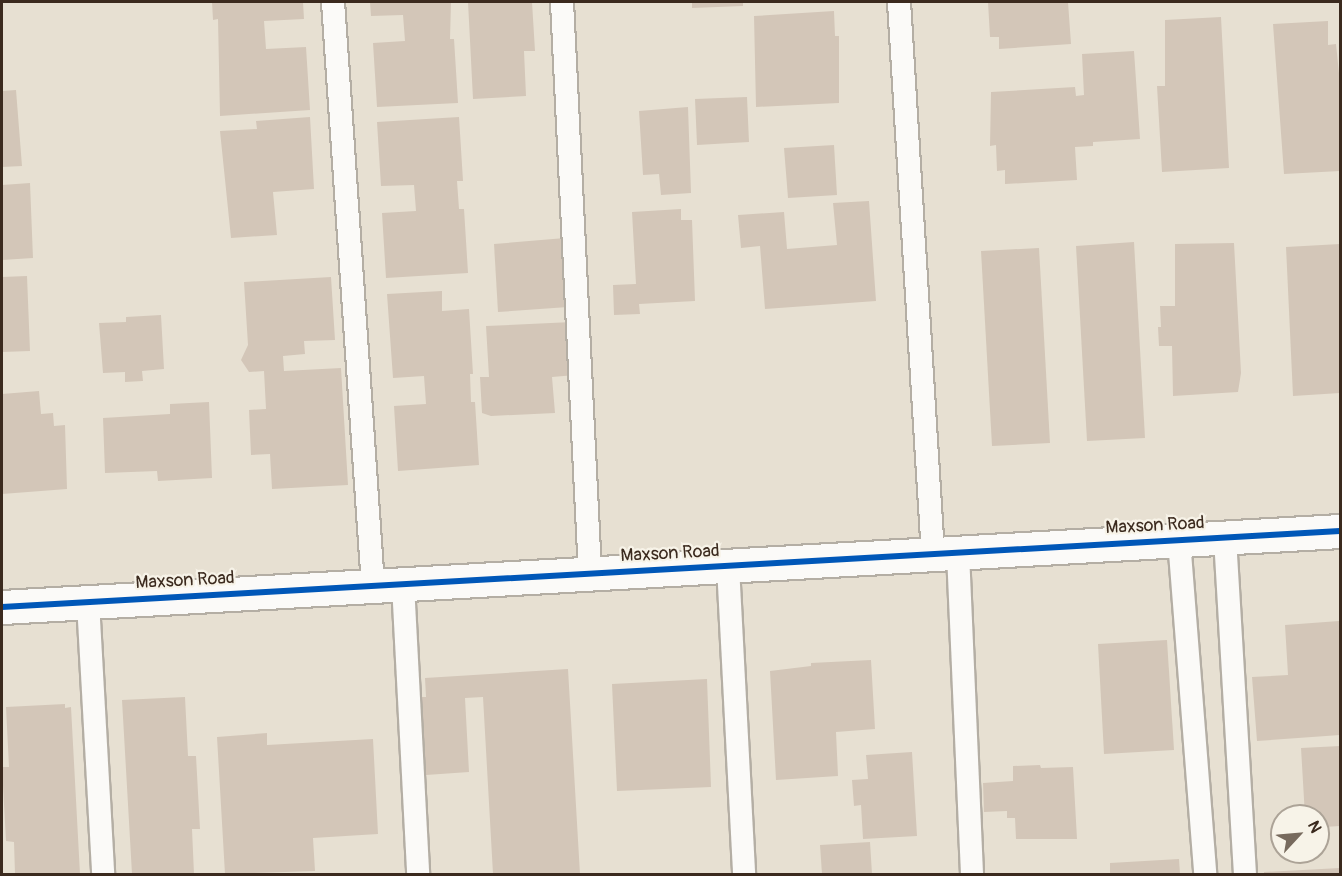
<!DOCTYPE html>
<html>
<head>
<meta charset="utf-8">
<style>
	body { margin:0 }
	#map { position:relative; width:1342px; height:876px; overflow:hidden; background:#e7e0d2; font-family:Pangolin,sans-serif }
	div>[style] { position:absolute }
	.building>* { inset:0; background:#d3c6b8 }
	.roads { filter:drop-shadow(2px 0 #b4aea4) drop-shadow(-2px 0 #b4aea4) drop-shadow(0 2px #b4aea4) drop-shadow(0 -2px #b4aea4) }
	.service>* { height:22px; margin:-11px; padding:0 11px; transform-origin:11px; border-radius:11px; background:#fbfaf8 }
	.tertiary>* { height:33px; margin:-16.5px; padding:0 16.5px; transform-origin:16.5px; border-radius:16.5px; background:#fbfaf8 }
	.cycleway>* { height:6px; margin:-3px; padding:0 3px; transform-origin:3px; border-radius:3px; background:#0057b8 }
	span { translate:-50% -50%; white-space:nowrap; text-align:center; line-height:1.15; -webkit-text-stroke:4.5px #f7f3e8; paint-order:stroke }
	.street-label { font-size:18px; color:#3b2a1e }
	.frame { position:absolute; inset:0; border:3px solid #3b2a1e; pointer-events:none }
	.north { position:absolute; left:1270px; top:804px; width:60px; height:60px; box-sizing:border-box; background:#f7f3e8; border:2px solid #aca397; border-radius:50%; rotate:64deg; font-size:16px; font-weight:700; line-height:24px; text-align:center; color:#3b2a1e }
	.north::after { content:''; display:block; margin:auto; width:21px; height:27px; background:#776a5d; clip-path:polygon(50% 0,100% 100%,50% 72%,0 100%) }
</style>
</head>
<body>
<div id="map">
	<div class="building">
		<div style="clip-path:polygon(212px 2px,303px 2px,304px 19px,264px 21px,266px 49px,306px 47px,310px 110px,220px 116px,218px 19px,213px 20px)"></div>
		<div style="clip-path:polygon(370px 2px,451px 2px,450px 39px,454px 39px,458px 103px,377px 107px,373px 43px,405px 41px,403px 15px,371px 16px)"></div>
		<div style="clip-path:polygon(468px 2px,532px 2px,535px 51px,524px 51px,526px 96px,473px 99px)"></div>
		<div style="clip-path:polygon(692px 2px,743px 2px,743px 6px,692px 8px)"></div>
		<div style="clip-path:polygon(988px 2px,1068px 2px,1071px 44px,999px 49px,999px 37px,990px 37px)"></div>
		<div style="clip-path:polygon(834px 11px,835px 36px,839px 36px,839px 103px,756px 107px,754px 16px)"></div>
		<div style="clip-path:polygon(1221px 17px,1229px 168px,1162px 172px,1157px 86px,1165px 86px,1165px 20px)"></div>
		<div style="clip-path:polygon(1328px 21px,1328px 45px,1336px 44px,1340px 83px,1340px 171px,1284px 174px,1273px 24px)"></div>
		<div style="clip-path:polygon(1134px 51px,1140px 139px,1093px 142px,1093px 146px,1075px 147px,1077px 180px,1005px 184px,1005px 170px,997px 171px,996px 145px,990px 146px,991px 92px,1075px 87px,1076px 96px,1084px 95px,1082px 54px)"></div>
		<div style="clip-path:polygon(16px 90px,22px 166px,2px 167px,2px 91px)"></div>
		<div style="clip-path:polygon(747px 97px,749px 142px,697px 145px,695px 99px)"></div>
		<div style="clip-path:polygon(688px 107px,691px 193px,661px 195px,659px 174px,643px 175px,639px 111px)"></div>
		<div style="clip-path:polygon(310px 117px,314px 189px,273px 192px,277px 235px,231px 238px,220px 131px,257px 129px,256px 121px)"></div>
		<div style="clip-path:polygon(459px 117px,463px 181px,457px 181px,459px 209px,464px 209px,468px 273px,386px 278px,382px 213px,416px 211px,414px 185px,381px 186px,377px 122px)"></div>
		<div style="clip-path:polygon(834px 145px,837px 195px,788px 198px,784px 148px)"></div>
		<div style="clip-path:polygon(30px 183px,33px 258px,2px 260px,2px 185px)"></div>
		<div style="clip-path:polygon(869px 201px,876px 301px,765px 309px,760px 246px,741px 248px,738px 215px,784px 212px,787px 249px,837px 245px,833px 203px)"></div>
		<div style="clip-path:polygon(681px 209px,681px 220px,692px 220px,695px 301px,639px 304px,640px 314px,614px 315px,613px 285px,636px 284px,632px 212px)"></div>
		<div style="clip-path:polygon(565px 238px,568px 307px,498px 312px,494px 244px)"></div>
		<div style="clip-path:polygon(1134px 242px,1145px 438px,1087px 441px,1076px 246px)"></div>
		<div style="clip-path:polygon(1234px 243px,1241px 373px,1238px 392px,1173px 396px,1172px 346px,1159px 346px,1158px 327px,1161px 327px,1160px 306px,1175px 306px,1175px 244px)"></div>
		<div style="clip-path:polygon(1340px 244px,1340px 393px,1293px 396px,1286px 247px)"></div>
		<div style="clip-path:polygon(1039px 248px,1050px 443px,992px 446px,981px 251px)"></div>
		<div style="clip-path:polygon(27px 276px,30px 351px,2px 352px,2px 277px)"></div>
		<div style="clip-path:polygon(331px 277px,335px 340px,304px 341px,305px 354px,283px 356px,284px 371px,341px 368px,348px 485px,272px 489px,270px 454px,251px 455px,249px 410px,266px 409px,264px 371px,249px 372px,241px 360px,248px 345px,244px 282px)"></div>
		<div style="clip-path:polygon(442px 291px,442px 311px,469px 309px,473px 374px,470px 374px,471px 402px,475px 402px,479px 465px,398px 471px,394px 406px,426px 404px,424px 376px,393px 378px,387px 294px)"></div>
		<div style="clip-path:polygon(161px 315px,164px 369px,142px 371px,143px 381px,125px 382px,125px 372px,103px 373px,99px 323px,126px 322px,126px 317px)"></div>
		<div style="clip-path:polygon(572px 322px,575px 375px,552px 377px,555px 413px,491px 416px,482px 413px,480px 377px,489px 377px,486px 326px)"></div>
		<div style="clip-path:polygon(39px 391px,41px 414px,53px 413px,54px 426px,65px 425px,67px 489px,2px 494px,2px 394px)"></div>
		<div style="clip-path:polygon(209px 402px,212px 478px,158px 481px,157px 471px,105px 473px,103px 418px,170px 414px,170px 404px)"></div>
		<div style="clip-path:polygon(1339px 621px,1340px 735px,1257px 741px,1252px 677px,1288px 675px,1285px 625px)"></div>
		<div style="clip-path:polygon(1167px 640px,1174px 750px,1104px 754px,1098px 644px)"></div>
		<div style="clip-path:polygon(871px 660px,875px 729px,836px 732px,838px 776px,776px 780px,770px 671px,811px 666px,811px 663px)"></div>
		<div style="clip-path:polygon(568px 669px,580px 874px,493px 874px,483px 697px,465px 698px,469px 772px,426px 775px,421px 697px,426px 697px,425px 678px)"></div>
		<div style="clip-path:polygon(707px 679px,711px 787px,617px 791px,612px 684px)"></div>
		<div style="clip-path:polygon(185px 697px,188px 756px,196px 756px,200px 829px,192px 829px,194px 874px,132px 874px,122px 700px)"></div>
		<div style="clip-path:polygon(65px 704px,65px 708px,71px 707px,80px 874px,15px 874px,14px 842px,6px 841px,2px 767px,9px 767px,6px 707px)"></div>
		<div style="clip-path:polygon(267px 733px,267px 745px,373px 739px,378px 834px,313px 838px,315px 871px,225px 874px,217px 737px)"></div>
		<div style="clip-path:polygon(1340px 746px,1340px 826px,1324px 827px,1324px 836px,1318px 837px,1318px 816px,1305px 816px,1301px 748px)"></div>
		<div style="clip-path:polygon(912px 752px,917px 836px,863px 839px,861px 805px,854px 806px,852px 780px,868px 779px,866px 755px)"></div>
		<div style="clip-path:polygon(1040px 765px,1041px 768px,1073px 767px,1077px 839px,1016px 839px,1015px 818px,1007px 818px,1007px 811px,984px 812px,983px 783px,1013px 781px,1013px 766px)"></div>
		<div style="clip-path:polygon(870px 842px,872px 874px,822px 874px,820px 845px)"></div>
		<div style="clip-path:polygon(1179px 859px,1180px 874px,1110px 874px,1110px 863px)"></div>
		<div style="clip-path:polygon(1340px 868px,1340px 874px,1264px 874px,1264px 872px)"></div>
	</div>
	<div class="roads">
		<div class="service">
			<div style="left:333px;top:2px;width:584px;rotate:86.08deg"></div>
			<div style="left:562px;top:2px;width:572px;rotate:87.19deg"></div>
			<div style="left:899px;top:2px;width:553px;rotate:86.48deg"></div>
			<div style="left:1225px;top:538px;width:337px;rotate:86.6deg"></div>
			<div style="left:1179px;top:540px;width:335px;rotate:85.5deg"></div>
			<div style="left:958px;top:553px;width:321px;rotate:87.5deg"></div>
			<div style="left:728px;top:566px;width:308px;rotate:87deg"></div>
			<div style="left:403px;top:584px;width:290px;rotate:87deg"></div>
			<div style="left:88px;top:602px;width:272px;rotate:86.8deg"></div>
		</div>
		<div class="tertiary">
			<div style="left:2px;top:607px;width:1340px;rotate:-3.25deg"></div>
		</div>
	</div>
	<div class="cycleway">
		<div style="left:2px;top:607px;width:1340px;rotate:-3.25deg"></div>
	</div>
	<div class="street-label">
		<span style="left:1155px;top:526px;rotate:-3deg">Maxson Road</span>
		<span style="left:670px;top:554px;rotate:-3deg">Maxson Road</span>
		<span style="left:185px;top:581px;rotate:-3deg">Maxson Road</span>
	</div>
	<div class="frame"></div>
	<div class="north">N</div>
</div>
</body>
</html>
